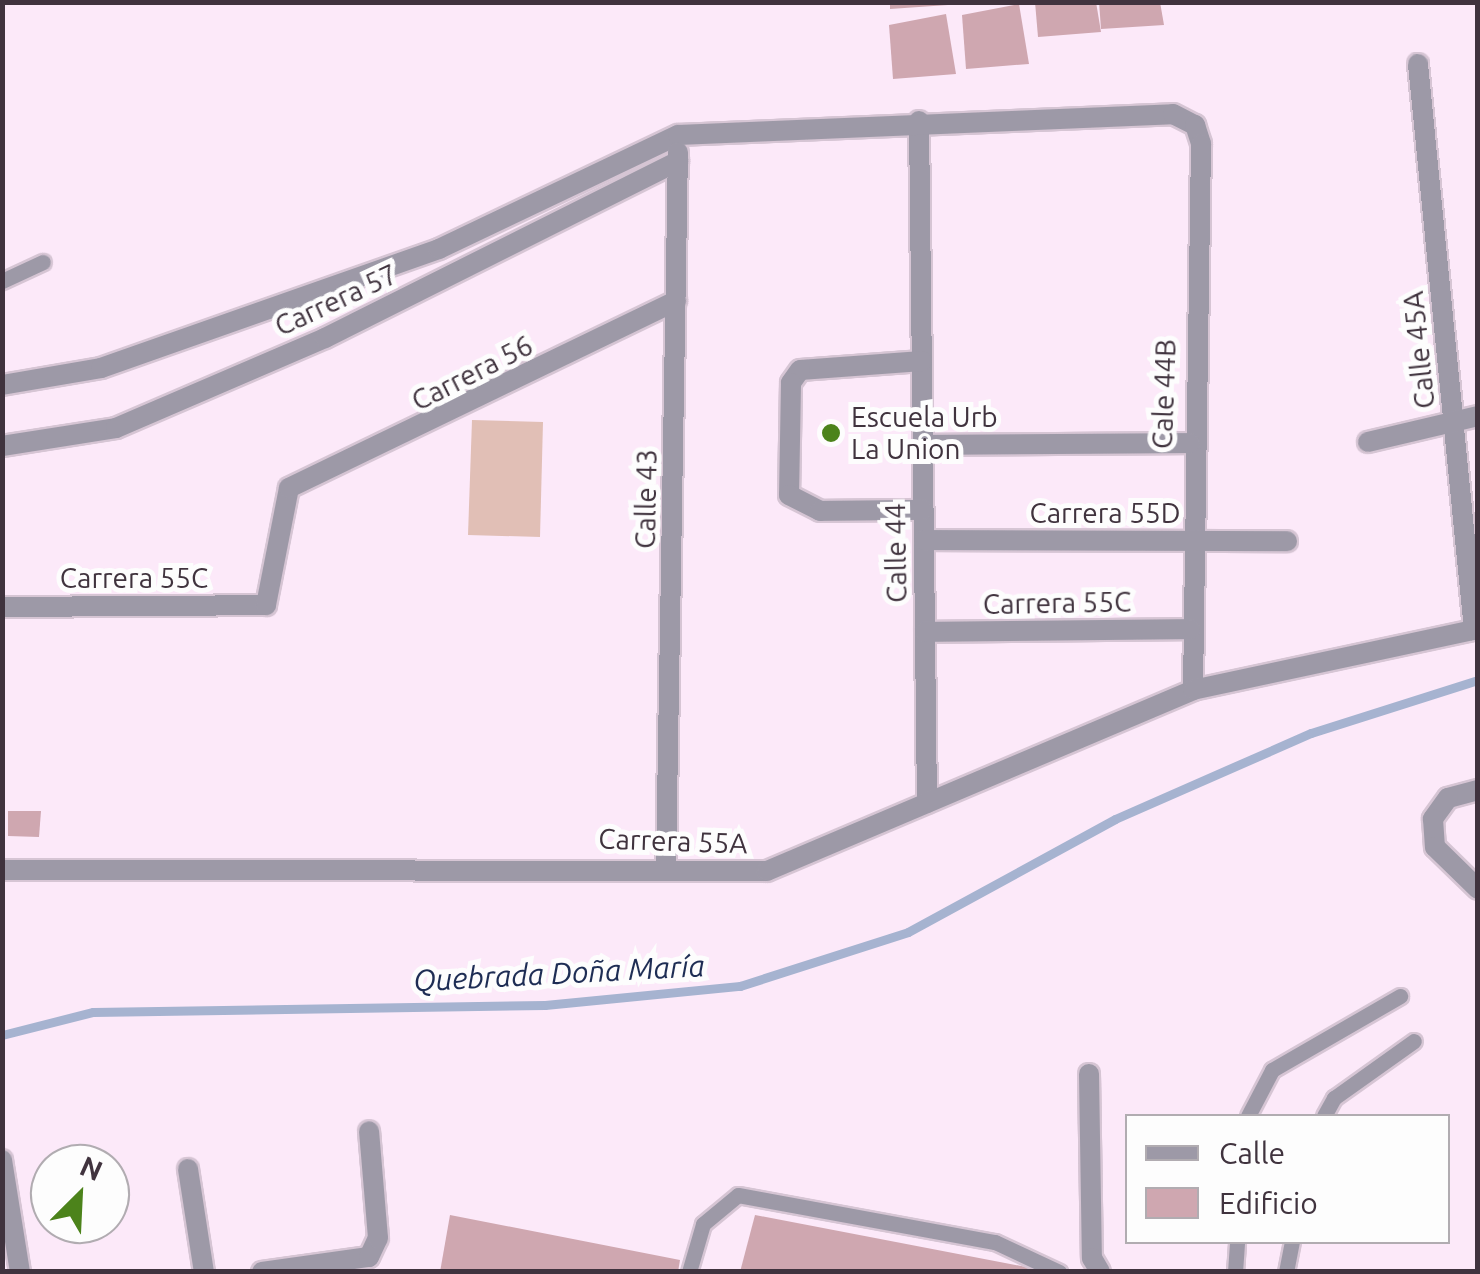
<!DOCTYPE html>
<html>
<head>
<meta charset="utf-8">
<style>
	body { margin:0 }
	#map { position:relative; width:1480px; height:1274px; overflow:hidden; background:#fce9f9; font-family:Ubuntu,sans-serif }
	div>[style] { position:absolute }
	.green>* { inset:0; background:#e1bfb6 }
	.stream>* { height:9px; margin:-4.5px; padding:0 4.5px; transform-origin:4.5px; border-radius:4.5px; background:#a6b3d0 }
	.building>* { inset:0; background:#cfa7b0 }
	.roads { filter:drop-shadow(2px 0 #d6c5d4) drop-shadow(-2px 0 #d6c5d4) drop-shadow(0 2px #d6c5d4) drop-shadow(0 -2px #d6c5d4) }
	.service>* { height:15px; margin:-7.5px; padding:0 7.5px; transform-origin:7.5px; border-radius:7.5px; background:#9d99a7 }
	.minor>* { height:20px; margin:-10px; padding:0 10px; transform-origin:10px; border-radius:10px; background:#9d99a7 }
	.tertiary>* { height:20px; margin:-10px; padding:0 10px; transform-origin:10px; border-radius:10px; background:#9d99a7 }
	.dots>* { width:28px; height:28px; translate:-50% -50%; box-sizing:border-box; border:5px solid #fdfdfd; border-radius:50% }
	span { translate:-50% -50%; white-space:nowrap; text-align:center; line-height:1.15; -webkit-text-stroke:10px #fdfdfd; paint-order:stroke }
	.street-label { font-size:28px; color:#40333e }
	.poi-label { font-size:28px; color:#40333e }
	.left { translate:0 -50%; text-align:left }
	.water-label { font-size:30px; color:#1e2d54; font-style:italic }
	.frame { position:absolute; inset:0; border:5px solid #40333e; pointer-events:none }
	.legend { position:absolute; left:1125px; top:1114px; width:325px; height:130px; box-sizing:border-box; background:#fdfdfd; border:2px solid #b1acb1; margin:0; padding:12px 18px; list-style:none; font-size:30px; color:#40333e }
	.legend li { display:flex; align-items:center; gap:20px; height:50px }
	.legend b { width:50px; border:2px solid #b1acb1 }
	.north { position:absolute; left:30px; top:1144px; width:100px; height:100px; box-sizing:border-box; background:#fdfdfd; border:2px solid #b1acb1; border-radius:50%; rotate:24deg; font-size:28px; font-weight:700; line-height:40px; text-align:center; color:#40333e }
	.north::after { content:''; display:block; margin:auto; width:35px; height:45px; background:#4c831b; clip-path:polygon(50% 0,100% 100%,50% 72%,0 100%) }
</style>
</head>
<body>
<div id="map">
	<div class="green">
		<div style="clip-path:polygon(472px 420px,543px 422px,540px 537px,468px 535px)"></div>
	</div>
	<div class="stream">
		<div style="left:2px;top:1035px;width:94px;rotate:-14.2deg"></div>
		<div style="left:93px;top:1012px;width:452px;rotate:-0.9deg"></div>
		<div style="left:545px;top:1005px;width:196px;rotate:-5.6deg"></div>
		<div style="left:740px;top:986px;width:176px;rotate:-17.8deg"></div>
		<div style="left:908px;top:932px;width:236px;rotate:-28.6deg"></div>
		<div style="left:1115px;top:819px;width:214px;rotate:-23.7deg"></div>
		<div style="left:1311px;top:733px;width:175px;rotate:-17.6deg"></div>
	</div>
	<div class="building">
		<div style="clip-path:polygon(890px 2px,948px 2px,948px 5px,890px 9px)"></div>
		<div style="clip-path:polygon(1035px 2px,1096px 2px,1101px 32px,1038px 37px)"></div>
		<div style="clip-path:polygon(1099px 2px,1160px 2px,1164px 25px,1101px 29px)"></div>
		<div style="clip-path:polygon(1019px 4px,1029px 64px,966px 69px,962px 15px)"></div>
		<div style="clip-path:polygon(946px 14px,956px 74px,893px 79px,889px 25px)"></div>
		<div style="clip-path:polygon(8px 811px,41px 811px,39px 837px,8px 836px)"></div>
		<div style="clip-path:polygon(450px 1215px,680px 1260px,678px 1272px,440px 1272px)"></div>
		<div style="clip-path:polygon(755px 1215px,1042px 1270px,1041px 1272px,740px 1272px)"></div>
	</div>
	<div class="roads">
		<div class="service">
			<div style="left:2px;top:281px;width:45px;rotate:-24.9deg"></div>
			<div style="left:1248px;top:1116px;width:52px;rotate:-62.4deg"></div>
			<div style="left:1272px;top:1070px;width:148px;rotate:-30deg"></div>
			<div style="left:1324px;top:1116px;width:21px;rotate:-61deg"></div>
			<div style="left:1334px;top:1098px;width:98px;rotate:-35.5deg"></div>
			<div style="left:689px;top:1272px;width:50px;rotate:-73.7deg"></div>
			<div style="left:703px;top:1224px;width:45px;rotate:-39.6deg"></div>
			<div style="left:738px;top:1195px;width:261px;rotate:10.4deg"></div>
			<div style="left:995px;top:1242px;width:71px;rotate:25.1deg"></div>
			<div style="left:1235px;top:1272px;width:30px;rotate:-86deg"></div>
			<div style="left:1286px;top:1272px;width:31px;rotate:-79deg"></div>
		</div>
		<div class="minor">
			<div style="left:1418px;top:64px;width:569px;rotate:84.35deg"></div>
			<div style="left:919px;top:121px;width:682px;rotate:89.33deg"></div>
			<div style="left:922px;top:361px;width:122px;rotate:175.8deg"></div>
			<div style="left:800px;top:370px;width:16px;rotate:125deg"></div>
			<div style="left:791px;top:383px;width:112px;rotate:91deg"></div>
			<div style="left:789px;top:495px;width:35px;rotate:27deg"></div>
			<div style="left:820px;top:511px;width:103px;rotate:-0.6deg"></div>
			<div style="left:2px;top:385px;width:100px;rotate:-9.7deg"></div>
			<div style="left:101px;top:368px;width:358px;rotate:-19.4deg"></div>
			<div style="left:439px;top:249px;width:265px;rotate:-25.5deg"></div>
			<div style="left:678px;top:135px;width:495px;rotate:-2.4deg"></div>
			<div style="left:1173px;top:114px;width:25px;rotate:27deg"></div>
			<div style="left:1195px;top:125px;width:20px;rotate:72deg"></div>
			<div style="left:1201px;top:144px;width:546px;rotate:90.84deg"></div>
			<div style="left:1368px;top:442px;width:113px;rotate:-13.3deg"></div>
			<div style="left:923px;top:445px;width:267px;rotate:-0.4deg"></div>
			<div style="left:2px;top:446px;width:115px;rotate:-9deg"></div>
			<div style="left:116px;top:428px;width:228px;rotate:-23.3deg"></div>
			<div style="left:325px;top:338px;width:395px;rotate:-26.6deg"></div>
			<div style="left:924px;top:540px;width:363px;rotate:0.2deg"></div>
			<div style="left:2px;top:607px;width:264px;rotate:-0.4deg"></div>
			<div style="left:266px;top:605px;width:119px;rotate:-78.9deg"></div>
			<div style="left:289px;top:488px;width:430px;rotate:-25.8deg"></div>
			<div style="left:925px;top:632px;width:265px;rotate:-0.6deg"></div>
			<div style="left:1478px;top:790px;width:31px;rotate:165deg"></div>
			<div style="left:1448px;top:798px;width:26px;rotate:126deg"></div>
			<div style="left:1433px;top:819px;width:28px;rotate:86deg"></div>
			<div style="left:1435px;top:847px;width:60px;rotate:44.3deg"></div>
			<div style="left:666px;top:865px;width:713px;rotate:-89.04deg"></div>
			<div style="left:1089px;top:1074px;width:184px;rotate:89.1deg"></div>
			<div style="left:1092px;top:1258px;width:16px;rotate:60deg"></div>
			<div style="left:188px;top:1169px;width:104px;rotate:81.2deg"></div>
			<div style="left:262px;top:1272px;width:108px;rotate:-8deg"></div>
			<div style="left:369px;top:1257px;width:21px;rotate:-65deg"></div>
			<div style="left:378px;top:1238px;width:107px;rotate:-94.8deg"></div>
		</div>
		<div class="tertiary">
			<div style="left:2px;top:870px;width:765px;rotate:0.07deg"></div>
			<div style="left:767px;top:871px;width:463px;rotate:-23deg"></div>
			<div style="left:1193px;top:690px;width:291px;rotate:-12.1deg"></div>
			<div style="left:2px;top:1160px;width:113px;rotate:80.9deg"></div>
		</div>
	</div>
	<div class="dots">
		<div style="left:831px;top:433px;background:#4c831b"></div>
	</div>
	<div class="street-label">
		<span style="left:336px;top:300px;rotate:-25deg">Carrera 57</span>
		<span style="left:1419px;top:350px;rotate:-96deg">Calle 45A</span>
		<span style="left:472px;top:373px;rotate:-27deg">Carrera 56</span>
		<span style="left:1164px;top:394px;rotate:-88deg">Cale 44B</span>
		<span style="left:646px;top:499px;rotate:-89deg">Calle 43</span>
		<span style="left:1105px;top:513px">Carrera 55D</span>
		<span style="left:896px;top:553px;rotate:-91deg">Calle 44</span>
		<span style="left:134px;top:578px">Carrera 55C</span>
		<span style="left:1057px;top:603px;rotate:-1deg">Carrera 55C</span>
		<span style="left:673px;top:841px;rotate:2deg">Carrera 55A</span>
	</div>
	<div class="poi-label">
		<span class="left" style="left:851px;top:433px">Escuela Urb<br>La Union</span>
	</div>
	<div class="water-label">
		<span style="left:559px;top:973px;rotate:-3deg">Quebrada Doña María</span>
	</div>
	<div class="frame"></div>
	<ul class="legend">
	<li><b style="height:12px;background:#9d99a7"></b>Calle</li>
	<li><b style="height:28px;background:#cfa7b0"></b>Edificio</li>
	</ul>
	<div class="north">N</div>
</div>
</body>
</html>
